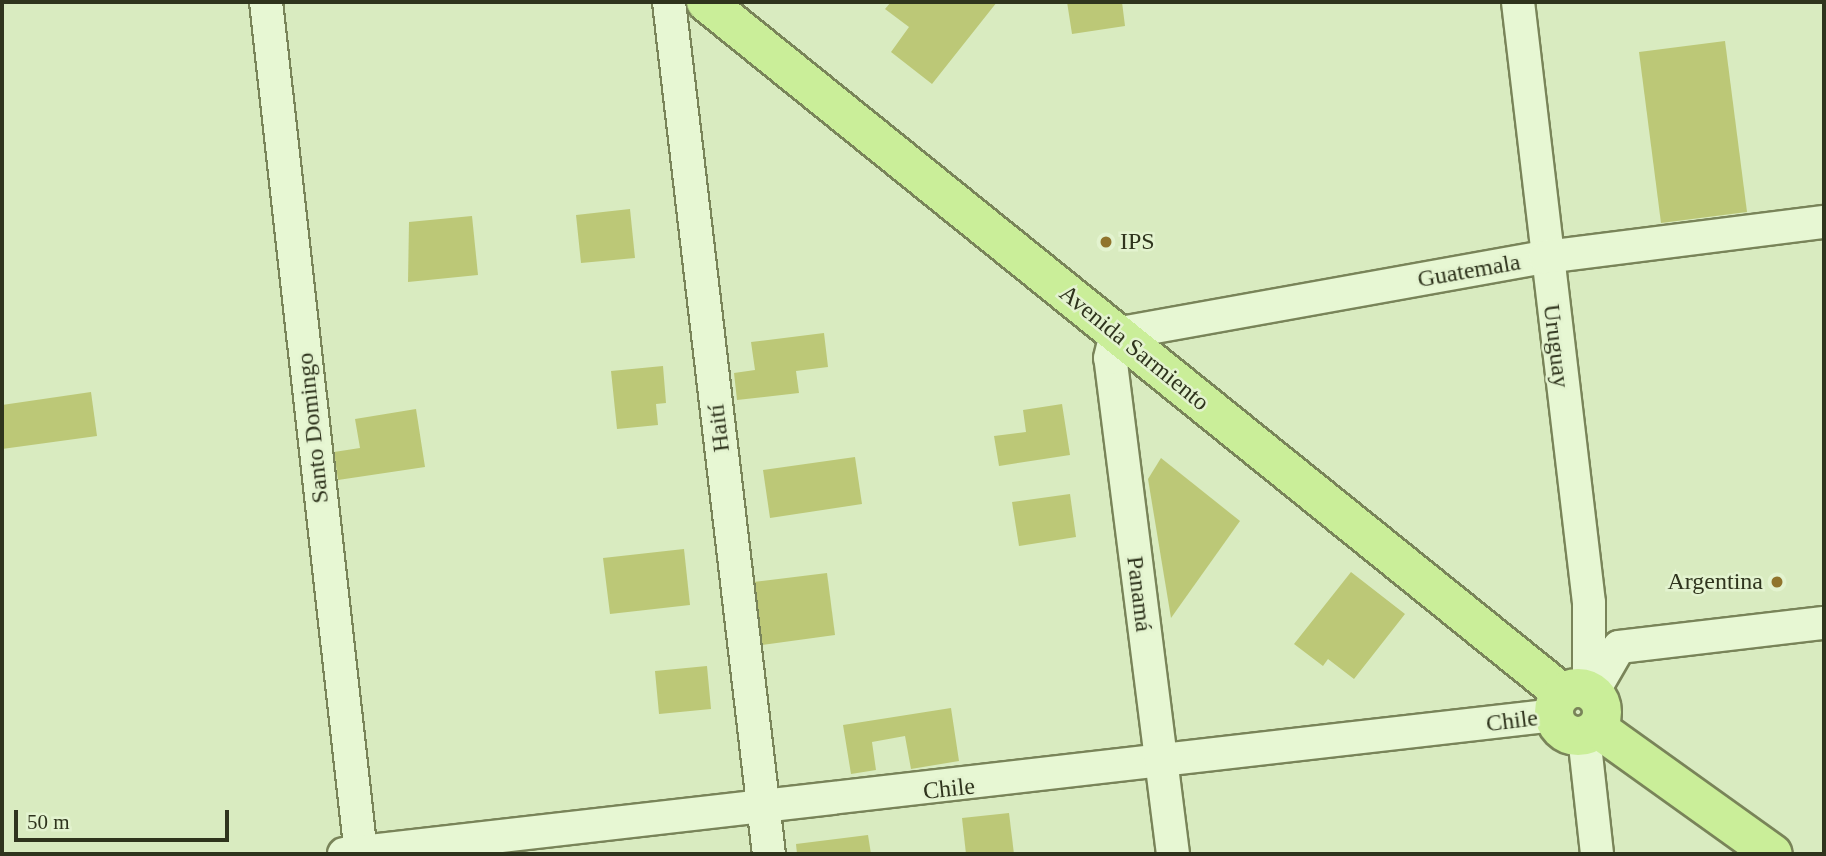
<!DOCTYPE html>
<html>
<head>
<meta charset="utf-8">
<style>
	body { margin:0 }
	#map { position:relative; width:1826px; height:856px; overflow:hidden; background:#d9ebc0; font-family:Georgia,serif }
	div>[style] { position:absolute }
	.building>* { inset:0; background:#bcc877 }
	.roads { filter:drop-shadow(2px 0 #798459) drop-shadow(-2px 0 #798459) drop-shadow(0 2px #798459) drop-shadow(0 -2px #798459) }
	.minor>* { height:32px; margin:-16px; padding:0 16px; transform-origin:16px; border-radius:16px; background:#e7f7d3 }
	.major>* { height:38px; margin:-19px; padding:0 19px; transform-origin:19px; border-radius:19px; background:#caee99 }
	.major>.ring { margin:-19px; padding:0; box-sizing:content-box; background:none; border:38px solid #caee99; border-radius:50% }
	.dots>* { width:19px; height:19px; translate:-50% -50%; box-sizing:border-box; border:4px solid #e3f3cf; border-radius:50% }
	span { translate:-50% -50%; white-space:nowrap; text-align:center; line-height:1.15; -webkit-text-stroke:5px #e3f3cf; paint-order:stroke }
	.poi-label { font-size:24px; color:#2f341d }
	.left { translate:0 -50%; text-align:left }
	.right { translate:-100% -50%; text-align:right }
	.street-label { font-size:24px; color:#2f341d }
	.frame { position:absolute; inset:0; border:4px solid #2f341d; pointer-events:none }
	.scale { position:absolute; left:14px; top:810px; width:215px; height:32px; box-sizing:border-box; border:4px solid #2f341d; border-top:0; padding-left:9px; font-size:21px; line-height:24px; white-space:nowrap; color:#2f341d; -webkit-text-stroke:5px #e3f3cf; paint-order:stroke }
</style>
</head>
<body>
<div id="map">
	<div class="building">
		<div style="clip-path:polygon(891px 2px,997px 2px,932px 84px,891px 52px,909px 27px,885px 9px)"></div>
		<div style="clip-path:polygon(1067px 2px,1122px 2px,1125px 26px,1072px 34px)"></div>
		<div style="clip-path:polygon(1725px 41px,1747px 212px,1661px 223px,1639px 52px)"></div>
		<div style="clip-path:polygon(630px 209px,635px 258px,581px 263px,576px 215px)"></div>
		<div style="clip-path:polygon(472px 216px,478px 275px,408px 282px,409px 222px)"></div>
		<div style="clip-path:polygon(824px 333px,828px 367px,796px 371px,799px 393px,737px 400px,734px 373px,755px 370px,751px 342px)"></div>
		<div style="clip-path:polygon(663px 366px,666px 403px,656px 404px,658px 425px,617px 429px,611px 371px)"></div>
		<div style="clip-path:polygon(91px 392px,97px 436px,2px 449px,2px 405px)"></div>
		<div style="clip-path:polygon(1062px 404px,1070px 455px,999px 466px,994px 436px,1026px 432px,1023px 410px)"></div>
		<div style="clip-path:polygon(416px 409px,425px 467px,338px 480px,334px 452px,360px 448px,355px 419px)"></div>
		<div style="clip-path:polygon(855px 457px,862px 504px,770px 518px,763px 470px)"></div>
		<div style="clip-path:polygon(1161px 458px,1240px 521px,1171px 618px,1148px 479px)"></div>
		<div style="clip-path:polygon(1070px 494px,1076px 537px,1019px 546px,1012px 502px)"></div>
		<div style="clip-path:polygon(684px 549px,690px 605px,610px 614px,603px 558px)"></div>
		<div style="clip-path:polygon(1351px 572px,1405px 614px,1354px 679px,1328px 659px,1323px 666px,1294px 644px)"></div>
		<div style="clip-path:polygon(827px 573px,835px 635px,762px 645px,753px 582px)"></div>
		<div style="clip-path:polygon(707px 666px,711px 709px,659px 714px,655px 671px)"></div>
		<div style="clip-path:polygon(951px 708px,959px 761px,911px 769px,905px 736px,872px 742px,876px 770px,851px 774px,843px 725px)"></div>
		<div style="clip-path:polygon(1009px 813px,1014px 854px,966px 854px,962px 818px)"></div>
		<div style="clip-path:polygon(868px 835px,871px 854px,797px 854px,796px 844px)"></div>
	</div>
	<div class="roads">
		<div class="minor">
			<div style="left:266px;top:2px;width:857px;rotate:83.64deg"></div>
			<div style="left:669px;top:2px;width:858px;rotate:83.31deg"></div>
			<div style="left:1518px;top:2px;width:605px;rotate:83.26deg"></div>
			<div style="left:1589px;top:603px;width:87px;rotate:90deg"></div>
			<div style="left:1593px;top:692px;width:52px;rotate:-60deg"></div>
			<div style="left:1619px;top:647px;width:206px;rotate:-6.7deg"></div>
			<div style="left:1584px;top:736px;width:119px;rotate:83.7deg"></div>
			<div style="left:344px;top:854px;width:1218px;rotate:-6.55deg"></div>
			<div style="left:1173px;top:854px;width:500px;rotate:-97.2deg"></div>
			<div style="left:1110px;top:358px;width:25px;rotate:-76deg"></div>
			<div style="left:1116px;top:334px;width:436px;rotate:-10.2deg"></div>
			<div style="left:1545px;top:257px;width:281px;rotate:-7.2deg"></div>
		</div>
		<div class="major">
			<div style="left:706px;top:2px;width:1100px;rotate:38.91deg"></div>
			<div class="ring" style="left:1554px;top:688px;width:10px;height:10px"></div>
			<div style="left:1597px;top:728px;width:216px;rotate:35.6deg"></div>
		</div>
	</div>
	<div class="dots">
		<div style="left:1106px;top:242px;background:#90742c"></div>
		<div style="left:1777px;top:582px;background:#90742c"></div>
	</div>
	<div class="poi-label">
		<span class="left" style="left:1120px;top:242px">IPS</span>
		<span class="right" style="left:1763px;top:582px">Argentina</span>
	</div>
	<div class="street-label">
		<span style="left:1469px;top:271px;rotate:-10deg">Guatemala</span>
		<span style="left:1556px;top:346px;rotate:83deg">Uruguay</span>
		<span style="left:1134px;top:348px;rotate:39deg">Avenida Sarmiento</span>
		<span style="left:313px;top:428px;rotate:-96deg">Santo Domingo</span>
		<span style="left:719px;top:428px;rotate:-97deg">Haití</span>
		<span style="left:1139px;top:594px;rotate:83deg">Panamá</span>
		<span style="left:1512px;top:721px;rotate:-7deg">Chile</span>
		<span style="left:949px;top:789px;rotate:-6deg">Chile</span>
	</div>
	<div class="frame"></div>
	<div class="scale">50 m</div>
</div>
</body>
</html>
